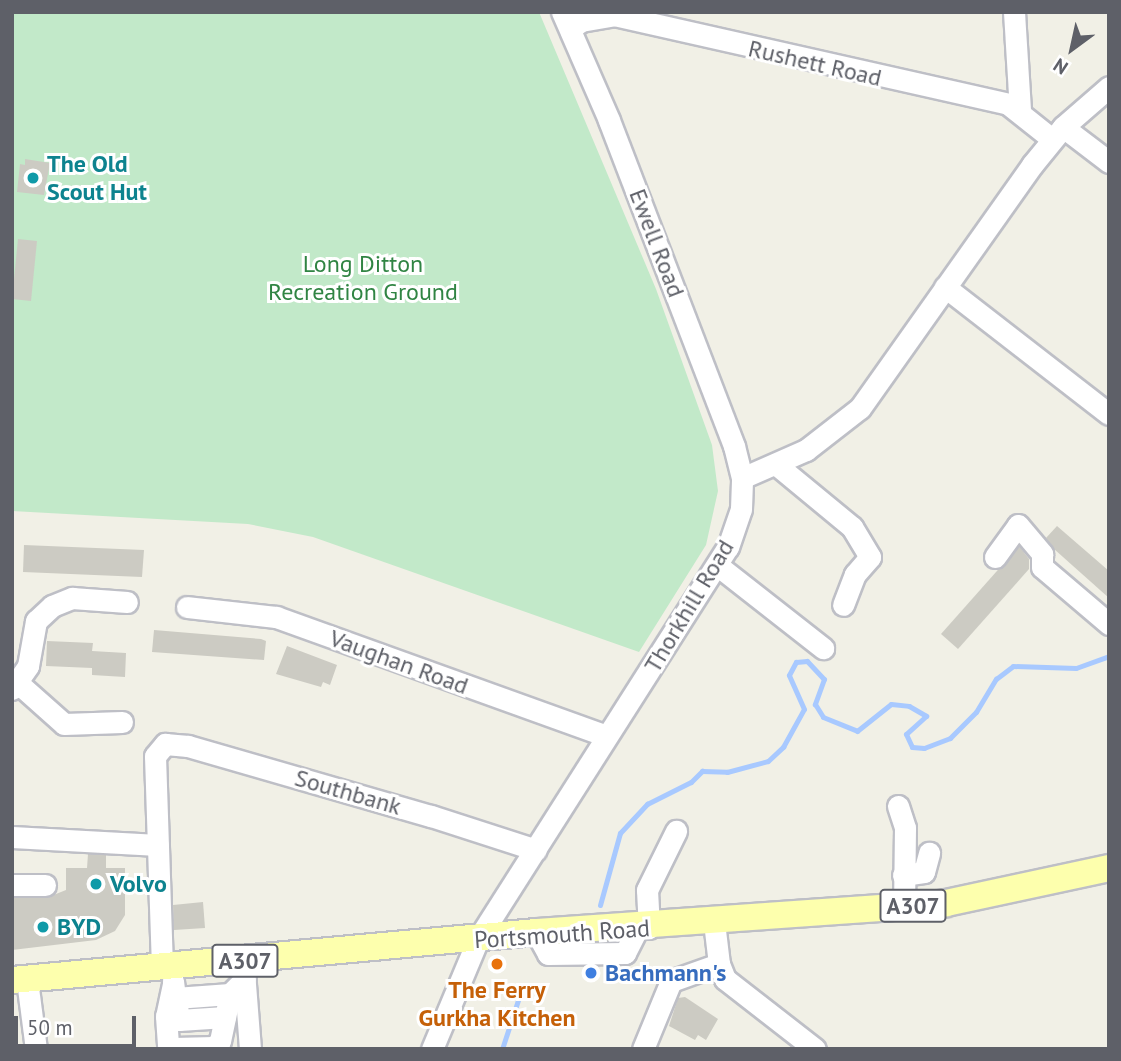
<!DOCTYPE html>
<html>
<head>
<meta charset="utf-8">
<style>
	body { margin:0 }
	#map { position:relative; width:1121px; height:1061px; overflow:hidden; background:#f1f0e6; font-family:"PT Sans",sans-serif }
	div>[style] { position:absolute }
	.green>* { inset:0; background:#c2e9c9 }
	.stream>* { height:5px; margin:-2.5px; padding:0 2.5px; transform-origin:2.5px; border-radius:2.5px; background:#a8c9ff }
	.building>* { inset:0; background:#cccbc3 }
	.roads { filter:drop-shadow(2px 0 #bebfc6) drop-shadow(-2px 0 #bebfc6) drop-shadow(0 2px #bebfc6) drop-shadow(0 -2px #bebfc6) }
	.minor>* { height:21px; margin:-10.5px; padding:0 10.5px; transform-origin:10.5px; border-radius:10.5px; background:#fff }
	.major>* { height:26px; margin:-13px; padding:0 13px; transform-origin:13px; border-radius:13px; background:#fdffad }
	.dots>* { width:19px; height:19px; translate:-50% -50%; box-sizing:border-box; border:4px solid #fff; border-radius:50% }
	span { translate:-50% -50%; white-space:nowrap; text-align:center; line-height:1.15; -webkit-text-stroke:6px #fff; paint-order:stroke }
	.shield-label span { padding:2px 5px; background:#fff; border:2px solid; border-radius:5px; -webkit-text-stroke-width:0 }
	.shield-label { font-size:23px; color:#5e6068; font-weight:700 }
	.street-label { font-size:24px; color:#5e6068 }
	.culture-label { font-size:24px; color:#0d838f; font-weight:700 }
	.left { translate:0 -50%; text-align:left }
	.park-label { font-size:24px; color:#308443 }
	.shop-label { font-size:24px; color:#366cbe; font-weight:700 }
	.food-label { font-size:24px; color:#c56008; font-weight:700 }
	.frame { position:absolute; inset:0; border:14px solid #5e6068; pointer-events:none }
	.north { position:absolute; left:1037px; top:14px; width:70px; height:70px; -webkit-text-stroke:5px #fff; paint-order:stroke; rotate:213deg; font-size:19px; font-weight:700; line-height:28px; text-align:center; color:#5e6068 }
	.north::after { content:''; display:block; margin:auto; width:24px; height:32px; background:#5e6068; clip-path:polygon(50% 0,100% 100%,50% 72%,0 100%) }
	.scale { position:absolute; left:14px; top:1016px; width:122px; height:32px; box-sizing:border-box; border:4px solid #5e6068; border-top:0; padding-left:9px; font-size:21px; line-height:24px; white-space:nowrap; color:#5e6068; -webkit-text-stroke:5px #fff; paint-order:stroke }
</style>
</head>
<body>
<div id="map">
	<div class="green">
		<div style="clip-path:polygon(14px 12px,539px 12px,656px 289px,712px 445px,718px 491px,706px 545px,639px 652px,313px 537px,248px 524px,12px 511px)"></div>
	</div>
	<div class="stream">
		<div style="left:600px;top:905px;width:75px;rotate:-74.5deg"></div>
		<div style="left:620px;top:833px;width:40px;rotate:-47deg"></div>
		<div style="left:647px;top:804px;width:49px;rotate:-26.6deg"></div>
		<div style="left:691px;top:782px;width:16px;rotate:-45deg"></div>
		<div style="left:702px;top:771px;width:25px;rotate:2deg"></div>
		<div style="left:727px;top:772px;width:42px;rotate:-15deg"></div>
		<div style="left:768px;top:761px;width:21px;rotate:-43deg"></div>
		<div style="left:783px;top:747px;width:43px;rotate:-61.1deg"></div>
		<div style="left:804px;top:709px;width:37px;rotate:-114deg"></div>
		<div style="left:789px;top:675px;width:15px;rotate:-62deg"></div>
		<div style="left:796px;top:662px;width:11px;rotate:-5deg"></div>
		<div style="left:807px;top:661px;width:25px;rotate:47deg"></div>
		<div style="left:824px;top:679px;width:27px;rotate:110deg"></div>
		<div style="left:815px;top:704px;width:15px;rotate:58deg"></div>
		<div style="left:823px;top:717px;width:37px;rotate:22deg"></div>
		<div style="left:857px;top:731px;width:43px;rotate:-38.5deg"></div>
		<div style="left:891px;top:704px;width:18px;rotate:6deg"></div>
		<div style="left:909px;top:706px;width:20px;rotate:30deg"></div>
		<div style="left:926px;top:716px;width:27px;rotate:138deg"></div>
		<div style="left:906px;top:734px;width:14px;rotate:65deg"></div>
		<div style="left:912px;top:747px;width:12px;rotate:5deg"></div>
		<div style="left:924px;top:748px;width:28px;rotate:-21deg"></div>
		<div style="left:950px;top:738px;width:37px;rotate:-45deg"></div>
		<div style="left:976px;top:712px;width:39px;rotate:-59deg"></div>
		<div style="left:996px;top:679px;width:21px;rotate:-37deg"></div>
		<div style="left:1013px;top:666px;width:63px;rotate:1.8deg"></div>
		<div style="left:1076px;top:668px;width:35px;rotate:-20deg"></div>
		<div style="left:502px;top:1049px;width:58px;rotate:-71.9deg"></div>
	</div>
	<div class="building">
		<div style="clip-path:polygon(25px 159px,50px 163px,44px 195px,17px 192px,20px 164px,25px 165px)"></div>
		<div style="clip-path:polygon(18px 239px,37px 241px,31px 301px,12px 299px)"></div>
		<div style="clip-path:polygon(1057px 526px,1109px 571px,1109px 598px,1054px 549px,1046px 538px)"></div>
		<div style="clip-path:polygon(24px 545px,144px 550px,142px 577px,23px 572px)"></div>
		<div style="clip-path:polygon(1019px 546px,1029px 559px,1029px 569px,958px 649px,941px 634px)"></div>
		<div style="clip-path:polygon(154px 630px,261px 639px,266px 641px,264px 660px,152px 652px)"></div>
		<div style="clip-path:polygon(47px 641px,93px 643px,92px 651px,126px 653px,125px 677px,92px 675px,92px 668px,46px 666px)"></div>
		<div style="clip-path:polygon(287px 646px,337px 665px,330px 685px,323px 682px,321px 687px,276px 674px)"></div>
		<div style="clip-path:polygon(88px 854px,106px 855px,106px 868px,125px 868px,125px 915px,115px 931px,96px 940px,12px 950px,12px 898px,46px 898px,66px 890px,66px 868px,87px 868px)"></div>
		<div style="clip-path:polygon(203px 902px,205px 928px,174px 930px,173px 905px)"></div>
		<div style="clip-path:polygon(685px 997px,718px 1019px,706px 1040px,698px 1035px,695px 1040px,669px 1026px,678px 998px)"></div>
	</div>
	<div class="roads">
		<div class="minor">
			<div style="left:1014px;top:12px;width:98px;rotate:86.5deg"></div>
			<div style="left:570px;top:29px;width:14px;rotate:-36deg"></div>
			<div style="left:581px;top:21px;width:34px;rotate:-10deg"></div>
			<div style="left:614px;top:15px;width:404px;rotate:12.7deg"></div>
			<div style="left:1008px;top:104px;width:56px;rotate:38.5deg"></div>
			<div style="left:1063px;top:127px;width:58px;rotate:37.3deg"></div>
			<div style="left:945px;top:287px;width:207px;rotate:37.8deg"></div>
			<div style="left:778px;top:466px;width:96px;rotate:39.5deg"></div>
			<div style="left:852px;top:527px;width:35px;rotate:59deg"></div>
			<div style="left:870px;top:557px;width:23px;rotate:131deg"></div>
			<div style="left:855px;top:574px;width:33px;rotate:111deg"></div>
			<div style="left:742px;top:478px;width:70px;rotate:-23.6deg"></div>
			<div style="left:806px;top:450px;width:68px;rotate:-37.9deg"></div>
			<div style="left:860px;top:408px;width:298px;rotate:-54.7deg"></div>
			<div style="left:1032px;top:165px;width:49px;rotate:-50.8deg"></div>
			<div style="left:1063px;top:127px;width:61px;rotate:-41deg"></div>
			<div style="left:995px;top:557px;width:39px;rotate:-54deg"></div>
			<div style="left:1018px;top:525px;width:38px;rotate:50deg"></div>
			<div style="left:1042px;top:554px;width:13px;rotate:90deg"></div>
			<div style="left:1042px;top:567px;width:88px;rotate:40.4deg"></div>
			<div style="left:717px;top:565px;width:135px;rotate:38.1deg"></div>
			<div style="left:187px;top:607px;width:90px;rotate:6.4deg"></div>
			<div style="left:276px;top:617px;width:351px;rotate:19.8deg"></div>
			<div style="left:19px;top:684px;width:60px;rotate:41.6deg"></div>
			<div style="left:64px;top:724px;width:58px;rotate:-2deg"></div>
			<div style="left:12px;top:689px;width:28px;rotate:-55deg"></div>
			<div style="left:28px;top:666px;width:46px;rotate:-79.9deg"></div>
			<div style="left:36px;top:621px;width:22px;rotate:-43deg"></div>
			<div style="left:52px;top:606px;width:22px;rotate:-22deg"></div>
			<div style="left:72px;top:598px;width:55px;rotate:4.2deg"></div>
			<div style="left:898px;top:806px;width:23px;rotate:72deg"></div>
			<div style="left:905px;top:828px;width:79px;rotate:90.7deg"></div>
			<div style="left:12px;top:837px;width:146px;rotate:3.1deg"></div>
			<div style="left:903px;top:875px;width:21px;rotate:-8deg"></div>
			<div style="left:924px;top:872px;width:20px;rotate:-75deg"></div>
			<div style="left:12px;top:885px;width:33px"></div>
			<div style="left:714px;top:922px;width:42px;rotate:83.2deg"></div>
			<div style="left:719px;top:964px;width:16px;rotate:68deg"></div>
			<div style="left:725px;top:979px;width:114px;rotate:37.9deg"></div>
			<div style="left:649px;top:928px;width:38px;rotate:-93deg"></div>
			<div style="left:647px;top:890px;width:66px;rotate:-63.8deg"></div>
			<div style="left:536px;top:932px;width:25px;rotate:61deg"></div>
			<div style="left:548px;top:954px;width:77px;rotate:-0.7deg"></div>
			<div style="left:625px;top:953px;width:28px;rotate:-63deg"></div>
			<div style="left:162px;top:967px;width:211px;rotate:-91.9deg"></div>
			<div style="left:155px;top:756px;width:16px;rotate:-50deg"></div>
			<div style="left:165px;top:744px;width:23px;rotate:5deg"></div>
			<div style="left:188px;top:746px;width:253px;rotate:16.1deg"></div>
			<div style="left:431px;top:816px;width:110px;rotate:17.9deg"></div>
			<div style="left:244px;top:971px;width:78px;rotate:85.6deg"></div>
			<div style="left:27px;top:980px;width:70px;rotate:82.6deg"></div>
			<div style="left:173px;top:981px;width:17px;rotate:83deg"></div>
			<div style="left:175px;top:998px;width:55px;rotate:-4.2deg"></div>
			<div style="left:230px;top:994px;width:21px;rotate:-45deg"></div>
			<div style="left:173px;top:984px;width:33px;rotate:102deg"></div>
			<div style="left:166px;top:1016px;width:28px;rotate:86deg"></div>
			<div style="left:168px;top:1044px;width:7px;rotate:34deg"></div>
			<div style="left:174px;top:1048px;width:40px;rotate:-1.4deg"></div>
			<div style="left:214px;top:1047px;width:8px;rotate:-45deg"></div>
			<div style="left:220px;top:1041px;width:48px;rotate:-78deg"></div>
			<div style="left:177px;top:1006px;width:14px;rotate:82deg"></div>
			<div style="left:179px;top:1020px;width:46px;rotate:-3.7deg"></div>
			<div style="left:432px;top:1049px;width:119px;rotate:-67.3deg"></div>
			<div style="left:478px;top:939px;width:465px;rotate:-57.5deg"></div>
			<div style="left:728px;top:547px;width:40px;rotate:-71.1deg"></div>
			<div style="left:741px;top:509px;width:31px;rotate:-88deg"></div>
			<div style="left:742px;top:478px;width:33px;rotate:-104deg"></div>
			<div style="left:734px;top:446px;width:349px;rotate:-111deg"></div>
			<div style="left:609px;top:120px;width:118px;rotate:-113.5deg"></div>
			<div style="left:643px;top:1049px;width:74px;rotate:-67.6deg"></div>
			<div style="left:671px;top:981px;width:51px;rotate:-19.5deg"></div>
		</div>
		<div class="major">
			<div style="left:12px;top:980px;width:526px;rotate:-5.23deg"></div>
			<div style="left:536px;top:932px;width:411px;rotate:-4deg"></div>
			<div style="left:946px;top:903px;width:167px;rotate:-12.1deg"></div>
		</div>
	</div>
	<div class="dots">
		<div style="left:33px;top:178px;background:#0f9aa8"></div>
		<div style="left:96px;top:884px;background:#0f9aa8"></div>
		<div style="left:43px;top:927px;background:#0f9aa8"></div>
		<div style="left:497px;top:964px;background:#e8710a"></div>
		<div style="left:591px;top:973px;background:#3f7fe0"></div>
	</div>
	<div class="shield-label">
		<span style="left:913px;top:906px">A307</span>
		<span style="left:245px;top:961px">A307</span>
	</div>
	<div class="street-label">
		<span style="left:815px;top:63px;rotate:13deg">Rushett Road</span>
		<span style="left:657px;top:243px;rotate:69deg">Ewell Road</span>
		<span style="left:689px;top:606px;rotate:-59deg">Thorkhill Road</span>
		<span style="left:399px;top:662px;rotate:20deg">Vaughan Road</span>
		<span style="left:348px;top:792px;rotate:16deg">Southbank</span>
		<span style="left:562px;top:934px;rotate:-4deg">Portsmouth Road</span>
	</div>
	<div class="culture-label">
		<span class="left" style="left:47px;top:178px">The Old<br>Scout Hut</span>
		<span class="left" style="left:110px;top:884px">Volvo</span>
		<span class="left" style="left:57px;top:927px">BYD</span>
	</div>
	<div class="park-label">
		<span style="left:363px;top:278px">Long Ditton<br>Recreation Ground</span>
	</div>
	<div class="shop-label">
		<span class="left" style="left:605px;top:973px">Bachmann's</span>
	</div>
	<div class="food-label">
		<span style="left:497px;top:1004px">The Ferry<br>Gurkha Kitchen</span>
	</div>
	<div class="frame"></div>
	<div class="north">N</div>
	<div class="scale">50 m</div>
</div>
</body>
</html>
